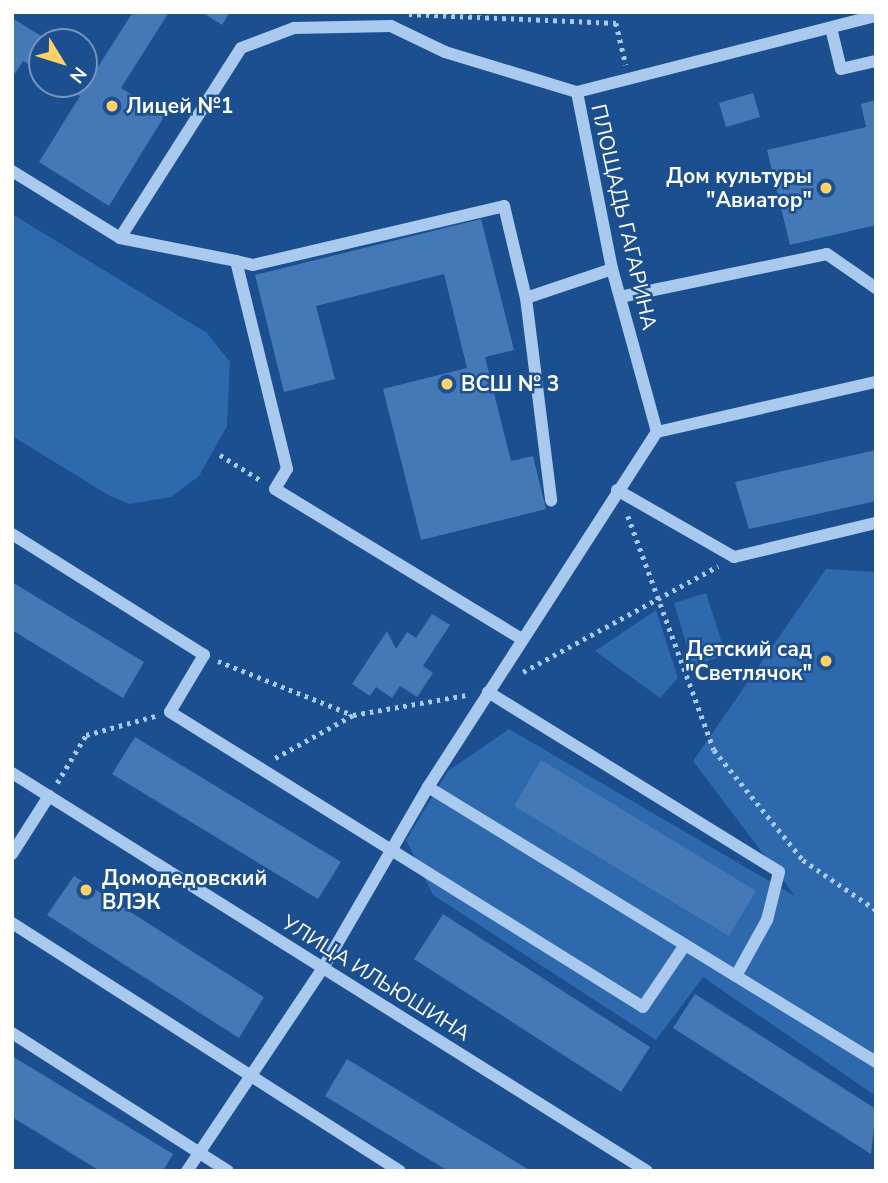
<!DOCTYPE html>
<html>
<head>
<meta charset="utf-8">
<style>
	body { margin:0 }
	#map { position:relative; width:888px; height:1183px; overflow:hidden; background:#1b4f8f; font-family:"Nunito Sans",sans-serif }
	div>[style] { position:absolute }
	.green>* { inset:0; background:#2e69ad }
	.building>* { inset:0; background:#4478b7 }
	.path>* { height:4.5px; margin-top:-2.25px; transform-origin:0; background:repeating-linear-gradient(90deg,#a9c9ee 0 3.5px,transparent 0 8.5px) }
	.minor>* { height:12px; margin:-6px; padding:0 6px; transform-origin:6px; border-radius:6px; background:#a9c9ee }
	.dots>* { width:19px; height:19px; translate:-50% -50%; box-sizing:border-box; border:4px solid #1b4f8f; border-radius:50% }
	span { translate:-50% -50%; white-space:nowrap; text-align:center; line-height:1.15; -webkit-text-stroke:5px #1b4f8f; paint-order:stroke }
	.poi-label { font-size:21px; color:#fff; font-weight:700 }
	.left { translate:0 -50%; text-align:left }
	.right { translate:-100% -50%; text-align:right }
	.street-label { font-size:21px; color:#fff }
	.frame { position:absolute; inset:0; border:14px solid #fff; pointer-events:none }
	.north { position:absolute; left:28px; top:28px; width:70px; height:70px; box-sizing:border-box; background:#1b4f8f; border:2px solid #7695bc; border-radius:50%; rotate:128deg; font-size:19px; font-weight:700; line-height:28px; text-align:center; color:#fff }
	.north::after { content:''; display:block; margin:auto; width:24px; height:32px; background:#ffd166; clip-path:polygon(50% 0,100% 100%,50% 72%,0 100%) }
</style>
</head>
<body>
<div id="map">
	<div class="green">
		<div style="clip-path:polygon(12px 214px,207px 333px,230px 362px,227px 426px,199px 476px,171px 497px,130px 504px,110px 496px,12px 436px)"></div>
		<div style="clip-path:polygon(826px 569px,876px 572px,876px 1096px,703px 977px,656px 1040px,433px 895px,406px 840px,448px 771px,509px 729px,795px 896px,693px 761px)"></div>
		<div style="clip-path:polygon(706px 593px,726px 655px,693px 666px,674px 603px)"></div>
		<div style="clip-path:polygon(656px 610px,678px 678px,660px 698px,595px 651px)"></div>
	</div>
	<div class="building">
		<div style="clip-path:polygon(133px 12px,169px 12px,121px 88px,165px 115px,109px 206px,39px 162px,80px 96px,60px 84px,84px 84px,84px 63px,96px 70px)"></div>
		<div style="clip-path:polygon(202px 12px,230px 12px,222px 25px)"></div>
		<div style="clip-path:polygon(12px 18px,51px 42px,42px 42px,42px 73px,23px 61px,12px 78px)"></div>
		<div style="clip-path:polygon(753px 93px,760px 117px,726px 127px,719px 103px)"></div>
		<div style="clip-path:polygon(876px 100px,876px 225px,790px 245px,767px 150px,866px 127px,861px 104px)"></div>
		<div style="clip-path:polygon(481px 219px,514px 350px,485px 357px,511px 461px,533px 456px,546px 509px,421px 540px,383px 389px,467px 368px,444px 274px,316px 306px,335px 379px,284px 392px,255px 275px)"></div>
		<div style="clip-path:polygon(876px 450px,876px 501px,749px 529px,735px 482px)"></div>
		<div style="clip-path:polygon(12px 582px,144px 662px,123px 698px,12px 630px)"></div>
		<div style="clip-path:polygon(432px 614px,450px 625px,423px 666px,433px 673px,417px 697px,400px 686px,392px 698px,376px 687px,370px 696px,352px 684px,387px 631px,396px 649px,407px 632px,416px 638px)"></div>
		<div style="clip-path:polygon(135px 737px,341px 862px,318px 899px,112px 774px)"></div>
		<div style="clip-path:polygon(541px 760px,756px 891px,729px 936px,514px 806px)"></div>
		<div style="clip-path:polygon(74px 876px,264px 997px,239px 1038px,47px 915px)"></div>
		<div style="clip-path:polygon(443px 914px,650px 1047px,621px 1092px,414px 959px)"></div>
		<div style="clip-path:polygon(695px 994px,876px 1109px,871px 1154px,673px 1028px)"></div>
		<div style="clip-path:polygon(12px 1056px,173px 1154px,163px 1171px,100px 1171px,12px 1117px)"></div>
		<div style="clip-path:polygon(347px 1059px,531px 1171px,448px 1171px,325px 1096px)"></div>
	</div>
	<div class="path">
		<div style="left:409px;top:14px;width:207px;rotate:2.5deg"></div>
		<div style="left:616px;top:23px;width:43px;rotate:76.6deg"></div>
		<div style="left:220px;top:455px;width:49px;rotate:31.8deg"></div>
		<div style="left:628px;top:516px;width:249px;rotate:69.8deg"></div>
		<div style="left:714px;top:750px;width:141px;rotate:51deg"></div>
		<div style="left:803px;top:860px;width:88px;rotate:34.4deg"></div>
		<div style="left:218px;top:661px;width:145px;rotate:21.8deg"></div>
		<div style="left:523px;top:672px;width:222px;rotate:-28.5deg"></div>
		<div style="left:275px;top:758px;width:89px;rotate:-28.9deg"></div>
		<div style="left:353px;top:715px;width:116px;rotate:-10deg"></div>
		<div style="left:57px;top:783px;width:56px;rotate:-58.9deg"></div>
		<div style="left:86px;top:735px;width:72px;rotate:-15.4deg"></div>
	</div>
	<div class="minor">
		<div style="left:831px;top:28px;width:42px;rotate:76.3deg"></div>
		<div style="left:841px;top:69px;width:36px;rotate:-13deg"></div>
		<div style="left:12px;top:171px;width:127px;rotate:31.8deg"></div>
		<div style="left:120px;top:238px;width:118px;rotate:11.2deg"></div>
		<div style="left:236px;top:261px;width:214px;rotate:76.2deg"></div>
		<div style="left:287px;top:469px;width:23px;rotate:121deg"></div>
		<div style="left:275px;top:489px;width:289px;rotate:31.3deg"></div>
		<div style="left:120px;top:238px;width:225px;rotate:-57.5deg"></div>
		<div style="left:241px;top:48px;width:57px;rotate:-20.7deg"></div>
		<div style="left:294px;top:28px;width:97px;rotate:-1.2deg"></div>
		<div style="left:391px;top:26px;width:60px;rotate:25.7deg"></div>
		<div style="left:445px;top:52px;width:138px;rotate:16.9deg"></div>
		<div style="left:236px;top:261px;width:17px;rotate:13deg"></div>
		<div style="left:253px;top:265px;width:258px;rotate:-13.2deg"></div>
		<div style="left:504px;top:206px;width:95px;rotate:76.6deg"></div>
		<div style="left:526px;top:298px;width:91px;rotate:-18.6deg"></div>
		<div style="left:620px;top:297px;width:211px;rotate:-11.7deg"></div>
		<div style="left:827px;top:254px;width:60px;rotate:34.8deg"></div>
		<div style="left:526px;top:298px;width:204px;rotate:82.9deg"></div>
		<div style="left:657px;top:432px;width:169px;rotate:-105.4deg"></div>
		<div style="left:612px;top:269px;width:180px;rotate:-101.2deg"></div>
		<div style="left:577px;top:92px;width:309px;rotate:-14.3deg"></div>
		<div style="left:657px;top:432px;width:225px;rotate:-12.9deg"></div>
		<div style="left:617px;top:490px;width:135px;rotate:29.8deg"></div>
		<div style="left:734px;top:557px;width:146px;rotate:-13.5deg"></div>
		<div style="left:12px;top:534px;width:227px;rotate:32.2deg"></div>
		<div style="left:204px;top:655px;width:66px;rotate:120.8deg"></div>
		<div style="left:170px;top:712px;width:557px;rotate:31.95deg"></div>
		<div style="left:643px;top:1007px;width:75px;rotate:-55.9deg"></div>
		<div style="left:488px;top:692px;width:342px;rotate:31.7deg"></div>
		<div style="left:779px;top:872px;width:49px;rotate:104deg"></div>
		<div style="left:767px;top:920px;width:64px;rotate:119deg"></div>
		<div style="left:12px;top:773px;width:749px;rotate:32.08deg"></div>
		<div style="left:428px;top:787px;width:526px;rotate:31.54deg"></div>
		<div style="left:12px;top:854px;width:69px;rotate:-57.5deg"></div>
		<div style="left:12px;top:923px;width:460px;rotate:32.6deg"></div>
		<div style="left:12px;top:1033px;width:256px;rotate:32.6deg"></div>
		<div style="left:187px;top:1171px;width:244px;rotate:-56.2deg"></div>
		<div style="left:323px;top:968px;width:209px;rotate:-59.9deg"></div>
		<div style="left:428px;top:787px;width:422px;rotate:-57.2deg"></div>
	</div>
	<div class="dots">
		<div style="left:112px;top:106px;background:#ffd166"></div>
		<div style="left:826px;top:188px;background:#ffd166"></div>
		<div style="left:447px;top:384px;background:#ffd166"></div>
		<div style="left:826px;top:661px;background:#ffd166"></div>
		<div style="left:86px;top:890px;background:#ffd166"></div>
	</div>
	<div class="poi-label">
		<span class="left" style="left:126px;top:106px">Лицей №1</span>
		<span class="right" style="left:812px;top:188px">Дом культуры<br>"Авиатор"</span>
		<span class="left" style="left:461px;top:384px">ВСШ № 3</span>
		<span class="right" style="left:812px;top:661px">Детский сад<br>"Светлячок"</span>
		<span class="left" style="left:102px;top:890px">Домодедовский<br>ВЛЭК</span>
	</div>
	<div class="street-label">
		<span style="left:624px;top:217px;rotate:77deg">ПЛОЩАДЬ ГАГАРИНА</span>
		<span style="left:376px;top:978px;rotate:32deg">УЛИЦА ИЛЬЮШИНА</span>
	</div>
	<div class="frame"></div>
	<div class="north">N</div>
</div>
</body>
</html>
